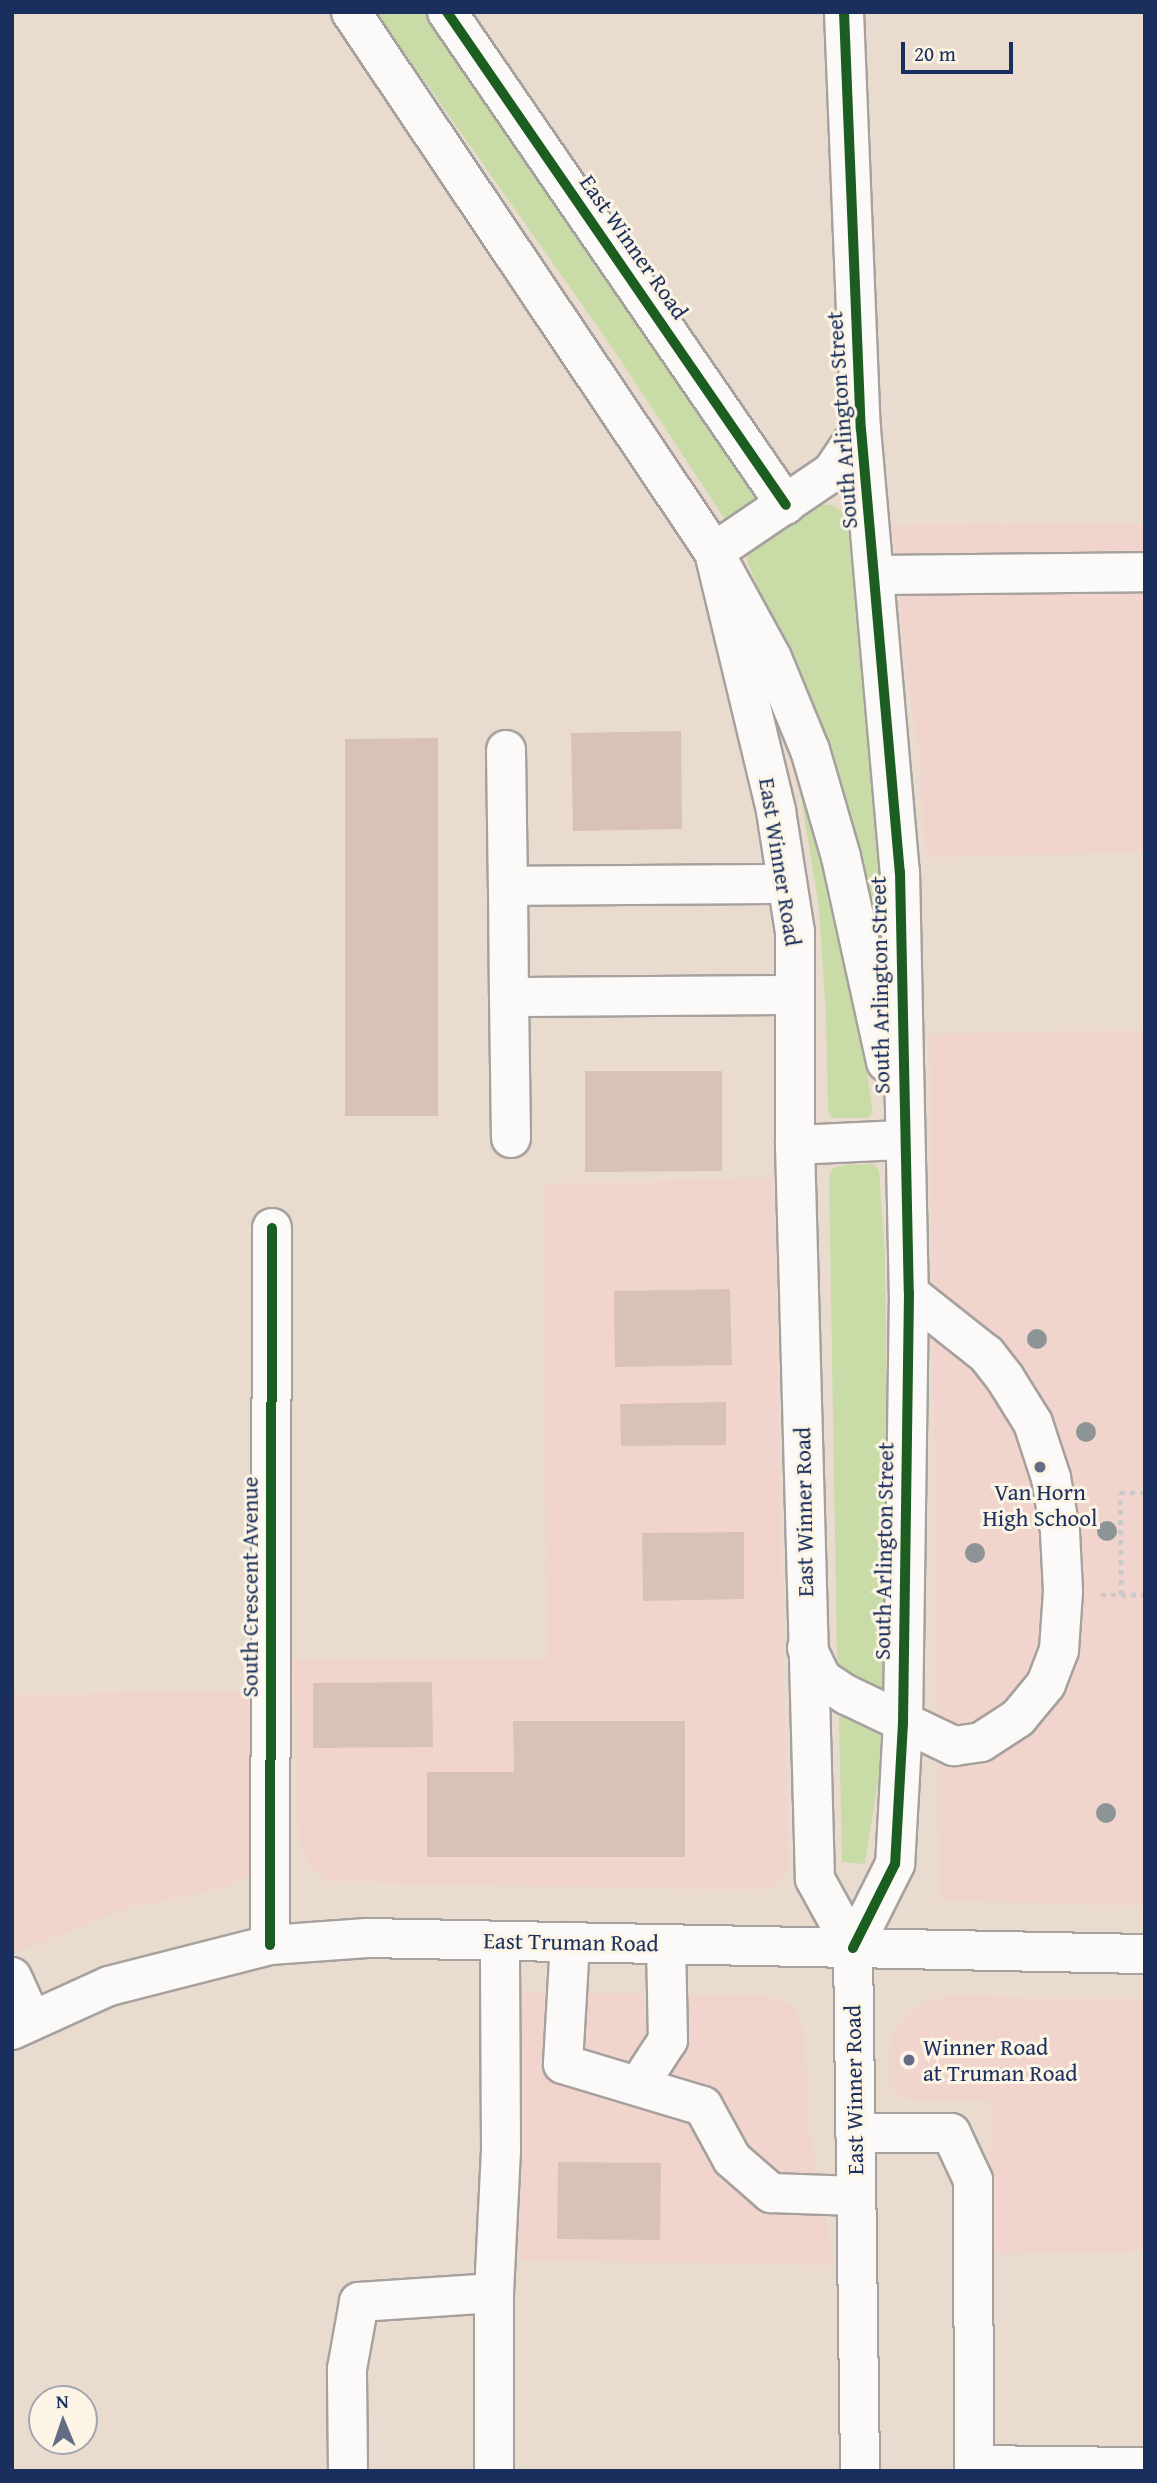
<!DOCTYPE html>
<html>
<head>
<meta charset="utf-8">
<style>
	body { margin:0 }
	#map { position:relative; width:1157px; height:2483px; overflow:hidden; background:#e9dcce; font-family:"Gentium Book Plus",serif }
	div>[style] { position:absolute }
	.built>* { inset:0; background:#f1d5cc }
	.green>* { inset:0; background:#c9dba7 }
	.building>* { inset:0; background:#d8c2b6 }
	.path>* { height:4.5px; margin-top:-2.25px; transform-origin:0; background:repeating-linear-gradient(90deg,#cbc9ca 0 5px,transparent 0 10px) }
	.roads { filter:drop-shadow(2px 0 #a6a19f) drop-shadow(-2px 0 #a6a19f) drop-shadow(0 2px #a6a19f) drop-shadow(0 -2px #a6a19f) }
	.minor>* { height:38px; margin:-19px; padding:0 19px; transform-origin:19px; border-radius:19px; background:#fcfaf8 }
	.major>* { height:38px; margin:-19px; padding:0 19px; transform-origin:19px; border-radius:19px; background:#fcfaf8 }
	.cycleway>* { height:10px; margin:-5px; padding:0 5px; transform-origin:5px; border-radius:5px; background:#1b5e20 }
	.trees>* { width:20px; height:20px; margin:-10px; border-radius:50%; background:#8c9496 }
	.dots>* { width:19px; height:19px; translate:-50% -50%; box-sizing:border-box; border:4px solid #fcf5e5; border-radius:50% }
	span { translate:-50% -50%; white-space:nowrap; text-align:center; line-height:1.15; -webkit-text-stroke:6px #fcf5e5; paint-order:stroke }
	.street-label { font-size:23px; color:#1b2f5e }
	.poi-label { font-size:23px; color:#1b2f5e }
	.left { translate:0 -50%; text-align:left }
	.frame { position:absolute; inset:0; border:14px solid #1b2f5e; pointer-events:none }
	.north { position:absolute; left:28px; top:2385px; width:70px; height:70px; box-sizing:border-box; background:#fcf5e5; border:2px solid #a2a6af; border-radius:50%; rotate:358deg; font-size:19px; font-weight:700; line-height:28px; text-align:center; color:#1b2f5e }
	.north::after { content:''; display:block; margin:auto; width:24px; height:32px; background:#636c85; clip-path:polygon(50% 0,100% 100%,50% 72%,0 100%) }
	.scale { position:absolute; left:901px; top:42px; width:112px; height:32px; box-sizing:border-box; border:4px solid #1b2f5e; border-top:0; padding-left:9px; font-size:21px; line-height:24px; white-space:nowrap; color:#1b2f5e; -webkit-text-stroke:5px #fcf5e5; paint-order:stroke }
</style>
</head>
<body>
<div id="map">
	<div class="built">
		<div style="clip-path:polygon(1145px 524px,1145px 852px,926px 857px,921px 773px,905px 655px,892px 525px)"></div>
		<div style="clip-path:polygon(1145px 1030px,1145px 1906px,939px 1900px,930px 1034px)"></div>
		<div style="clip-path:polygon(773px 1178px,788px 1868px,775px 1887px,751px 1890px,329px 1882px,310px 1867px,299px 1840px,293px 1660px,547px 1659px,544px 1184px)"></div>
		<div style="clip-path:polygon(252px 1691px,255px 1848px,250px 1875px,224px 1888px,127px 1908px,12px 1954px,12px 1694px)"></div>
		<div style="clip-path:polygon(513px 1992px,768px 1996px,794px 2007px,803px 2028px,810px 2129px,834px 2265px,520px 2260px)"></div>
		<div style="clip-path:polygon(944px 1996px,1145px 1999px,1145px 2251px,990px 2254px,990px 2101px,899px 2099px,889px 2082px,891px 2034px,909px 2011px)"></div>
	</div>
	<div class="green">
		<div style="clip-path:polygon(376px 12px,426px 12px,586px 240px,755px 493px,758px 504px,726px 521px,612px 347px)"></div>
		<div style="clip-path:polygon(817px 505px,832px 505px,842px 511px,848px 529px,885px 853px,894px 1023px,789px 659px,747px 561px,747px 551px)"></div>
		<div style="clip-path:polygon(804px 776px,853px 981px,873px 1113px,867px 1118px,831px 1118px,828px 1111px,826px 1016px,819px 907px,798px 779px)"></div>
		<div style="clip-path:polygon(873px 1164px,879px 1170px,885px 1255px,890px 1685px,887px 1697px,839px 1668px,837px 1654px,829px 1176px,833px 1168px,845px 1165px)"></div>
		<div style="clip-path:polygon(842px 1712px,881px 1727px,885px 1736px,865px 1864px,842px 1862px,839px 1719px)"></div>
	</div>
	<div class="building">
		<div style="clip-path:polygon(681px 731px,682px 829px,573px 831px,571px 733px)"></div>
		<div style="clip-path:polygon(438px 738px,438px 1116px,345px 1116px,345px 739px)"></div>
		<div style="clip-path:polygon(585px 1071px,722px 1071px,722px 1171px,585px 1172px)"></div>
		<div style="clip-path:polygon(730px 1289px,732px 1365px,615px 1367px,614px 1291px)"></div>
		<div style="clip-path:polygon(726px 1402px,726px 1445px,621px 1446px,620px 1404px)"></div>
		<div style="clip-path:polygon(744px 1532px,744px 1599px,643px 1601px,642px 1533px)"></div>
		<div style="clip-path:polygon(432px 1682px,433px 1747px,313px 1748px,313px 1683px)"></div>
		<div style="clip-path:polygon(513px 1721px,685px 1721px,685px 1857px,427px 1857px,427px 1772px,514px 1772px)"></div>
		<div style="clip-path:polygon(558px 2162px,661px 2163px,660px 2240px,557px 2239px)"></div>
	</div>
	<div class="path">
		<div style="left:1101px;top:1595px;width:20px"></div>
		<div style="left:1121px;top:1595px;width:102px;rotate:-90.6deg"></div>
		<div style="left:1120px;top:1493px;width:25px"></div>
		<div style="left:1121px;top:1595px;width:24px;rotate:-2deg"></div>
	</div>
	<div class="roads">
		<div class="minor">
			<div style="left:351px;top:12px;width:651px;rotate:56.09deg"></div>
			<div style="left:714px;top:552px;width:121px;rotate:61.3deg"></div>
			<div style="left:772px;top:658px;width:100px;rotate:67.6deg"></div>
			<div style="left:810px;top:750px;width:111px;rotate:73.8deg"></div>
			<div style="left:841px;top:857px;width:210px;rotate:77.6deg"></div>
			<div style="left:447px;top:12px;width:598px;rotate:55.49deg"></div>
			<div style="left:844px;top:12px;width:417px;rotate:87.7deg"></div>
			<div style="left:861px;top:429px;width:445px;rotate:85deg"></div>
			<div style="left:900px;top:872px;width:421px;rotate:88.8deg"></div>
			<div style="left:909px;top:1293px;width:430px;rotate:90.8deg"></div>
			<div style="left:903px;top:1723px;width:141px;rotate:93.2deg"></div>
			<div style="left:895px;top:1864px;width:94px;rotate:116.6deg"></div>
			<div style="left:714px;top:552px;width:266px;rotate:76.5deg"></div>
			<div style="left:776px;top:811px;width:122px;rotate:81.1deg"></div>
			<div style="left:795px;top:932px;width:213px;rotate:90deg"></div>
			<div style="left:795px;top:1145px;width:734px;rotate:88.44deg"></div>
			<div style="left:815px;top:1879px;width:79px;rotate:61.2deg"></div>
			<div style="left:853px;top:1948px;width:523px;rotate:89.23deg"></div>
			<div style="left:714px;top:552px;width:143px;rotate:-34.1deg"></div>
			<div style="left:832px;top:472px;width:52px;rotate:-56deg"></div>
			<div style="left:874px;top:575px;width:271px;rotate:-0.6deg"></div>
			<div style="left:506px;top:750px;width:136px;rotate:89.2deg"></div>
			<div style="left:787px;top:884px;width:279px;rotate:179.6deg"></div>
			<div style="left:508px;top:886px;width:111px;rotate:89.5deg"></div>
			<div style="left:509px;top:997px;width:286px;rotate:-0.4deg"></div>
			<div style="left:509px;top:997px;width:141px;rotate:89.2deg"></div>
			<div style="left:795px;top:1145px;width:108px;rotate:-2.7deg"></div>
			<div style="left:807px;top:1648px;width:34px;rotate:64deg"></div>
			<div style="left:822px;top:1679px;width:30px;rotate:33deg"></div>
			<div style="left:847px;top:1695px;width:119px;rotate:25.5deg"></div>
			<div style="left:954px;top:1746px;width:27px;rotate:-8deg"></div>
			<div style="left:981px;top:1742px;width:44px;rotate:-33deg"></div>
			<div style="left:1018px;top:1718px;width:44px;rotate:-50.5deg"></div>
			<div style="left:1046px;top:1684px;width:36px;rotate:-69deg"></div>
			<div style="left:1059px;top:1650px;width:59px;rotate:-86.1deg"></div>
			<div style="left:1063px;top:1591px;width:60px;rotate:-92.9deg"></div>
			<div style="left:1060px;top:1531px;width:54px;rotate:-99.6deg"></div>
			<div style="left:1051px;top:1478px;width:58px;rotate:-108.1deg"></div>
			<div style="left:1033px;top:1423px;width:53px;rotate:-121.9deg"></div>
			<div style="left:1005px;top:1378px;width:31px;rotate:-128deg"></div>
			<div style="left:986px;top:1354px;width:98px;rotate:-141.6deg"></div>
			<div style="left:570px;top:1942px;width:122px;rotate:93.3deg"></div>
			<div style="left:563px;top:2064px;width:146px;rotate:16.7deg"></div>
			<div style="left:703px;top:2106px;width:60px;rotate:61.3deg"></div>
			<div style="left:732px;top:2159px;width:52px;rotate:41.1deg"></div>
			<div style="left:771px;top:2193px;width:85px;rotate:2deg"></div>
			<div style="left:270px;top:1945px;width:717px;rotate:-89.84deg"></div>
			<div style="left:12px;top:1977px;width:48px;rotate:65.6deg"></div>
			<div style="left:638px;top:2086px;width:55px;rotate:-56.9deg"></div>
			<div style="left:668px;top:2040px;width:96px;rotate:-91.2deg"></div>
			<div style="left:855px;top:2133px;width:96px"></div>
			<div style="left:951px;top:2133px;width:52px;rotate:64.9deg"></div>
			<div style="left:973px;top:2180px;width:291px;rotate:89.8deg"></div>
			<div style="left:974px;top:2465px;width:171px;rotate:0.7deg"></div>
			<div style="left:348px;top:2471px;width:102px;rotate:-90.6deg"></div>
			<div style="left:347px;top:2369px;width:68px;rotate:-79.8deg"></div>
			<div style="left:359px;top:2302px;width:135px;rotate:-3.8deg"></div>
			<div style="left:494px;top:2471px;width:178px;rotate:-90deg"></div>
			<div style="left:494px;top:2293px;width:143px;rotate:-87.2deg"></div>
			<div style="left:501px;top:2150px;width:209px;rotate:-90.3deg"></div>
		</div>
		<div class="major">
			<div style="left:12px;top:2030px;width:107px;rotate:-24.4deg"></div>
			<div style="left:109px;top:1986px;width:166px;rotate:-14.3deg"></div>
			<div style="left:270px;top:1945px;width:97px;rotate:-4.1deg"></div>
			<div style="left:367px;top:1938px;width:778px;rotate:1.18deg"></div>
		</div>
	</div>
	<div class="cycleway">
		<div style="left:447px;top:12px;width:598px;rotate:55.49deg"></div>
		<div style="left:844px;top:12px;width:417px;rotate:87.7deg"></div>
		<div style="left:861px;top:429px;width:445px;rotate:85deg"></div>
		<div style="left:900px;top:872px;width:421px;rotate:88.8deg"></div>
		<div style="left:909px;top:1293px;width:430px;rotate:90.8deg"></div>
		<div style="left:903px;top:1723px;width:141px;rotate:93.2deg"></div>
		<div style="left:895px;top:1864px;width:94px;rotate:116.6deg"></div>
		<div style="left:270px;top:1945px;width:717px;rotate:-89.84deg"></div>
	</div>
	<div class="trees">
		<div style="left:1037px;top:1339px"></div>
		<div style="left:1086px;top:1432px"></div>
		<div style="left:1107px;top:1531px"></div>
		<div style="left:975px;top:1553px"></div>
		<div style="left:1106px;top:1813px"></div>
	</div>
	<div class="dots">
		<div style="left:1040px;top:1467px;background:#636c85"></div>
		<div style="left:909px;top:2060px;background:#636c85"></div>
	</div>
	<div class="street-label">
		<span style="left:634px;top:247px;rotate:55deg">East Winner Road</span>
		<span style="left:842px;top:420px;rotate:-94deg">South Arlington Street</span>
		<span style="left:780px;top:862px;rotate:81deg">East Winner Road</span>
		<span style="left:880px;top:985px;rotate:-91deg">South Arlington Street</span>
		<span style="left:804px;top:1512px;rotate:-91deg">East Winner Road</span>
		<span style="left:884px;top:1551px;rotate:-89deg">South Arlington Street</span>
		<span style="left:250px;top:1587px;rotate:-90deg">South Crescent Avenue</span>
		<span style="left:571px;top:1942px;rotate:1deg">East Truman Road</span>
		<span style="left:854px;top:2090px;rotate:-91deg">East Winner Road</span>
	</div>
	<div class="poi-label">
		<span style="left:1040px;top:1505px">Van Horn<br>High School</span>
		<span class="left" style="left:923px;top:2060px">Winner Road<br>at Truman Road</span>
	</div>
	<div class="frame"></div>
	<div class="north">N</div>
	<div class="scale">20 m</div>
</div>
</body>
</html>
